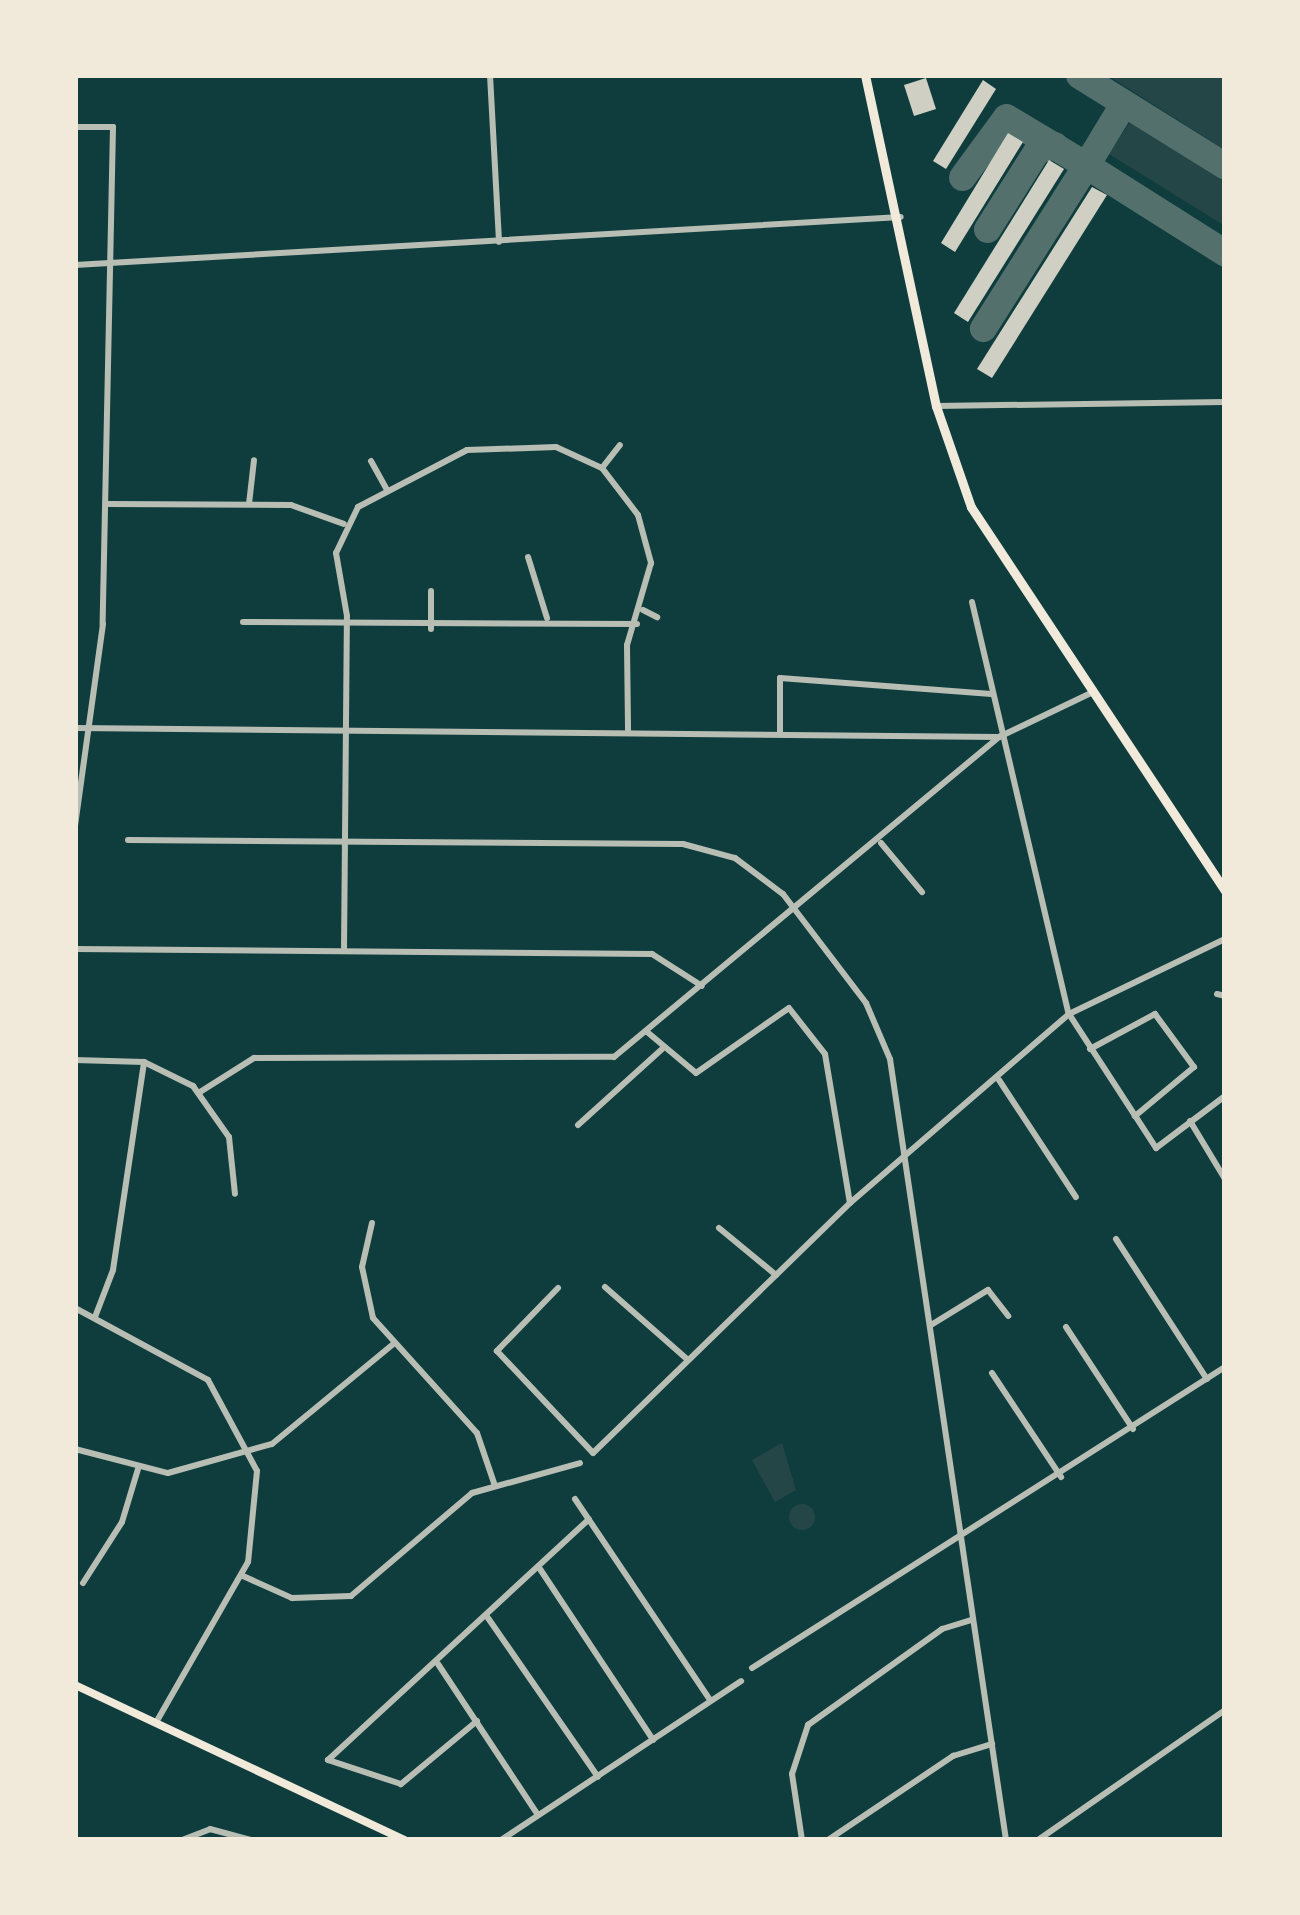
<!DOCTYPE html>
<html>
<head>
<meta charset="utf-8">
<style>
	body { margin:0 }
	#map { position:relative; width:1300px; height:1915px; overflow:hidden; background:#0f3d3e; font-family:"IBM Plex Sans",sans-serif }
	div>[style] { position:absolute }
	.green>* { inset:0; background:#244646 }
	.round { border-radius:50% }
	.taxiway>* { height:27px; margin:-13.5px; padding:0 13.5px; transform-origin:13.5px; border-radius:13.5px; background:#53706d }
	.building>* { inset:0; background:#cfcfc3 }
	.minor>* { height:6px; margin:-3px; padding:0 3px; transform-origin:3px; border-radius:3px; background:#b8beb3 }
	.tertiary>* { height:6px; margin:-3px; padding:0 3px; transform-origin:3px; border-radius:3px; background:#b8beb3 }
	.secondary>* { height:8px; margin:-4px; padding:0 4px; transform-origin:4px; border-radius:4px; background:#f1e9da }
	.primary>* { height:9px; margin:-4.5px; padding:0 4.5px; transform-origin:4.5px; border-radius:4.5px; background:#f1e9da }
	span { translate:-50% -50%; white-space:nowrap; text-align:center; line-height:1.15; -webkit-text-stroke:9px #f1e9da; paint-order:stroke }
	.frame { position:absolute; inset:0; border:78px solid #f1e9da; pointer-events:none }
</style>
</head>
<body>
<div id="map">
	<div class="green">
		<div style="clip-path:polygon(1107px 75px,1225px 75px,1225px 150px)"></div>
		<div style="clip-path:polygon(1130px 122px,1225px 182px,1225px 226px,1109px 154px)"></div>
		<div style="clip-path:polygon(782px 1443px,796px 1490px,775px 1502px,752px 1460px)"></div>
		<div class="round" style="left:789px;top:1504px;width:26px;height:26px"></div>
	</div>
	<div class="taxiway">
		<div style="left:1079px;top:75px;width:172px;rotate:31.9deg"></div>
		<div style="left:1123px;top:104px;width:71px;rotate:121.2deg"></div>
		<div style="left:1086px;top:165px;width:165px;rotate:32.3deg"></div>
		<div style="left:962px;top:177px;width:74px;rotate:-53.7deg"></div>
		<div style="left:1006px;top:117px;width:93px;rotate:31deg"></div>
		<div style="left:1086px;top:165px;width:193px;rotate:122.3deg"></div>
		<div style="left:987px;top:229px;width:93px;rotate:-57.7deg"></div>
		<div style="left:1037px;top:150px;width:18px;rotate:-16deg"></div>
	</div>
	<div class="building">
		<div style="clip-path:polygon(926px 78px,936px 109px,914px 116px,904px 85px)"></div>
		<div style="clip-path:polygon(983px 80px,996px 89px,946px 169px,933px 161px)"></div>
		<div style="clip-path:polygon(1008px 133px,1023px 142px,955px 252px,941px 243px)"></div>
		<div style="clip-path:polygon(1049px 160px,1064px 169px,968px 322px,954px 313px)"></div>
		<div style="clip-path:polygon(1092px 187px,1107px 195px,992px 378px,977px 369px)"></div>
	</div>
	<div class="minor">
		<div style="left:490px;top:75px;width:167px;rotate:86.9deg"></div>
		<div style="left:75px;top:127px;width:38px"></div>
		<div style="left:113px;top:127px;width:497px;rotate:91.2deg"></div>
		<div style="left:103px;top:624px;width:203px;rotate:97.9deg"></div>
		<div style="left:75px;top:265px;width:827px;rotate:-3.33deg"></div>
		<div style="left:936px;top:406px;width:289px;rotate:-0.8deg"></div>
		<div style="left:371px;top:461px;width:33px;rotate:61deg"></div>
		<div style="left:602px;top:468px;width:29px;rotate:-52deg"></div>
		<div style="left:108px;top:504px;width:183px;rotate:0.3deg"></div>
		<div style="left:291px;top:505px;width:56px;rotate:19.7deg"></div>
		<div style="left:249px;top:504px;width:44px;rotate:-83.5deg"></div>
		<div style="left:528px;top:557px;width:64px;rotate:72.7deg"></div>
		<div style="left:972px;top:602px;width:423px;rotate:76.8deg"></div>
		<div style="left:1069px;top:1014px;width:160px;rotate:57deg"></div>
		<div style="left:1156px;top:1148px;width:86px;rotate:-37deg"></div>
		<div style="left:643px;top:610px;width:16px;rotate:27deg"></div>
		<div style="left:243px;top:622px;width:394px;rotate:0.3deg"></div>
		<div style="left:431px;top:629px;width:38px;rotate:-90deg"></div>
		<div style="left:780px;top:734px;width:56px;rotate:-90deg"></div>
		<div style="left:780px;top:678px;width:212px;rotate:4.3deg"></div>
		<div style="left:128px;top:840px;width:555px;rotate:0.41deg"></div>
		<div style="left:683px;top:844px;width:54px;rotate:15.1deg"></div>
		<div style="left:735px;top:858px;width:60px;rotate:36.9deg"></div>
		<div style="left:783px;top:894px;width:137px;rotate:52.7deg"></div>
		<div style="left:866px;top:1003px;width:61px;rotate:66.8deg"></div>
		<div style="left:890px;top:1059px;width:790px;rotate:81.55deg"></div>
		<div style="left:881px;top:843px;width:64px;rotate:50.1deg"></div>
		<div style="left:75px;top:949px;width:577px;rotate:0.5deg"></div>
		<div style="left:652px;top:954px;width:59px;rotate:32.6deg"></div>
		<div style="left:344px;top:951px;width:335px;rotate:-89.5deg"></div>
		<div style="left:347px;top:616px;width:64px;rotate:-99.9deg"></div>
		<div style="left:336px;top:553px;width:51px;rotate:-64.4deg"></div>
		<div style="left:358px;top:507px;width:123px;rotate:-27.6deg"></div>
		<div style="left:467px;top:450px;width:89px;rotate:-1.9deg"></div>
		<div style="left:556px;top:447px;width:51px;rotate:24.5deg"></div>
		<div style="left:602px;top:468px;width:59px;rotate:52.5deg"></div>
		<div style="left:638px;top:515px;width:50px;rotate:74.8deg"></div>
		<div style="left:651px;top:563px;width:85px;rotate:106.3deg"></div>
		<div style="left:627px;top:645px;width:88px;rotate:89.3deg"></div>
		<div style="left:1217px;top:994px;width:8px;rotate:14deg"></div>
		<div style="left:646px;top:1031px;width:65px;rotate:40deg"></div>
		<div style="left:696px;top:1073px;width:113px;rotate:-35deg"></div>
		<div style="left:789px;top:1008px;width:58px;rotate:52deg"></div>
		<div style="left:825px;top:1054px;width:151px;rotate:80.5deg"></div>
		<div style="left:850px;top:1203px;width:289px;rotate:-40.8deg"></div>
		<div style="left:1069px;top:1014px;width:173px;rotate:-25.7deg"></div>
		<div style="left:1090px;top:1049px;width:74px;rotate:-28.3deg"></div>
		<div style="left:1155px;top:1014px;width:66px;rotate:53.7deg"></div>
		<div style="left:1194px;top:1067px;width:77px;rotate:140.3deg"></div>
		<div style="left:75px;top:1060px;width:69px;rotate:1.7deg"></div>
		<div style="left:144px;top:1062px;width:55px;rotate:26.1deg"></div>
		<div style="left:193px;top:1086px;width:62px;rotate:54.8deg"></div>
		<div style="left:229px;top:1137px;width:57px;rotate:84deg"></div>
		<div style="left:999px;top:1080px;width:140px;rotate:56.7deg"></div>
		<div style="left:200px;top:1092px;width:64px;rotate:-32.2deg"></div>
		<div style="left:254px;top:1058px;width:360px;rotate:-0.2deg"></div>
		<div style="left:614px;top:1057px;width:501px;rotate:-39.73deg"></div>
		<div style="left:1190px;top:1121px;width:68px;rotate:58.9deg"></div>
		<div style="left:578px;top:1125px;width:113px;rotate:-42.1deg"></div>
		<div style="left:372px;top:1223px;width:45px;rotate:102.8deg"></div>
		<div style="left:362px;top:1267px;width:52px;rotate:77.8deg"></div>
		<div style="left:373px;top:1318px;width:155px;rotate:47.9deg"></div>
		<div style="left:477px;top:1433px;width:53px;rotate:71.2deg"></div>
		<div style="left:719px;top:1228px;width:74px;rotate:39.5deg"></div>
		<div style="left:1116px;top:1239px;width:167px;rotate:57deg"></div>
		<div style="left:605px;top:1287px;width:109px;rotate:41.3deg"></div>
		<div style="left:558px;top:1288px;width:88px;rotate:134.1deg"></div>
		<div style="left:497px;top:1351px;width:140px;rotate:46.7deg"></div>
		<div style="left:593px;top:1453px;width:359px;rotate:-44.2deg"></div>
		<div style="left:75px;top:1308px;width:151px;rotate:28.4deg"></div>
		<div style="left:208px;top:1380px;width:103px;rotate:61.7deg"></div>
		<div style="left:257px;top:1471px;width:91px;rotate:95.6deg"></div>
		<div style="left:248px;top:1562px;width:181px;rotate:119.8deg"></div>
		<div style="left:95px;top:1317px;width:50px;rotate:-69deg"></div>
		<div style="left:113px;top:1270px;width:210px;rotate:-81.5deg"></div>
		<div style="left:931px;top:1325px;width:67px;rotate:-31.6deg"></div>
		<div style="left:988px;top:1290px;width:33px;rotate:52deg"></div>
		<div style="left:1066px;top:1327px;width:122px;rotate:56.7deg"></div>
		<div style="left:992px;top:1373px;width:125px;rotate:56.4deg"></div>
		<div style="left:75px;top:1449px;width:96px;rotate:14.5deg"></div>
		<div style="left:168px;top:1473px;width:108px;rotate:-15.6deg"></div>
		<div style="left:272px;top:1444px;width:156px;rotate:-39.5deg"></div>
		<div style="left:575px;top:1499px;width:242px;rotate:56.1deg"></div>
		<div style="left:540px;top:1569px;width:205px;rotate:56.5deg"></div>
		<div style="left:243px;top:1576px;width:54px;rotate:24.2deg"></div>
		<div style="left:292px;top:1598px;width:59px;rotate:-1.9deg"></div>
		<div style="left:351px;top:1596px;width:159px;rotate:-40.4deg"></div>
		<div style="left:472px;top:1493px;width:112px;rotate:-15.5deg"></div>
		<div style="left:83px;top:1583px;width:72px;rotate:-57.4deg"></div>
		<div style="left:122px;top:1522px;width:55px;rotate:-73.2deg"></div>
		<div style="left:488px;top:1618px;width:193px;rotate:55.3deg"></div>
		<div style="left:438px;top:1664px;width:181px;rotate:56.5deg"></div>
		<div style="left:752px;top:1668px;width:561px;rotate:-32.47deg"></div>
		<div style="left:477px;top:1721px;width:99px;rotate:140.3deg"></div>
		<div style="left:401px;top:1784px;width:77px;rotate:-161.8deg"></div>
		<div style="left:328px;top:1760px;width:355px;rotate:-42.7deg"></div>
		<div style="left:182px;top:1840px;width:30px;rotate:-21deg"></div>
		<div style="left:210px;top:1829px;width:42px;rotate:15deg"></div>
		<div style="left:501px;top:1840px;width:288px;rotate:-33.5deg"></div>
		<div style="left:802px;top:1840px;width:67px;rotate:-98.6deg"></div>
		<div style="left:792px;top:1774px;width:52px;rotate:-71.9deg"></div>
		<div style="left:808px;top:1725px;width:165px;rotate:-35.6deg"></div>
		<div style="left:942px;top:1629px;width:31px;rotate:-17deg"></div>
		<div style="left:828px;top:1840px;width:151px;rotate:-33.9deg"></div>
		<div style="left:953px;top:1756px;width:41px;rotate:-17.1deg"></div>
	</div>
	<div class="tertiary">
		<div style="left:75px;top:728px;width:924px;rotate:0.56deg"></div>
		<div style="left:999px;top:737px;width:102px;rotate:-25.6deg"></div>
		<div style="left:1038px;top:1840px;width:228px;rotate:-34.8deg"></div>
	</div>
	<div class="secondary">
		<div style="left:75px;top:1685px;width:365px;rotate:25.2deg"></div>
	</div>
	<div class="primary">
		<div style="left:865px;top:75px;width:339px;rotate:77.9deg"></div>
		<div style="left:936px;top:406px;width:107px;rotate:70.9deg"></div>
		<div style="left:971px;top:507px;width:460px;rotate:56.5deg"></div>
	</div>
	<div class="frame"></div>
</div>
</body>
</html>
